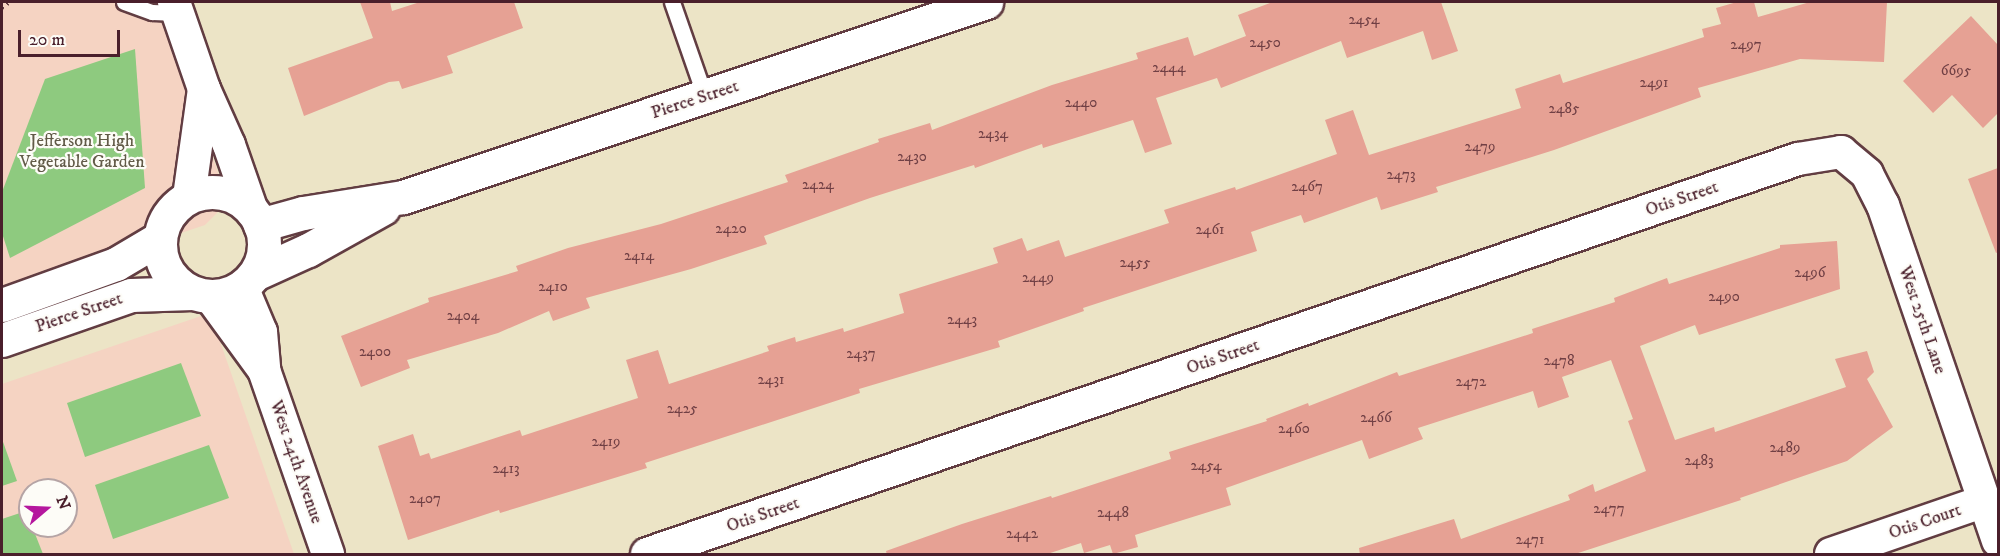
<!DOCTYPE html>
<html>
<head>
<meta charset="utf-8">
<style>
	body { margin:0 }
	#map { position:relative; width:2000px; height:556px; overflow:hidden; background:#ece4c6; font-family:"IM FELL DW Pica",serif }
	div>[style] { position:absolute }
	.built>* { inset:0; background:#f5d3c2 }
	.green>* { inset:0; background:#8eca7f }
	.building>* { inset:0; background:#e6a194 }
	.path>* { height:4px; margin-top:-2px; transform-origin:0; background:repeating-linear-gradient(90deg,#623d42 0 1.5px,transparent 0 6px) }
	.roads { filter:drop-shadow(2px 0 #623d42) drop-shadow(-2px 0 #623d42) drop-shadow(0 2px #623d42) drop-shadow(0 -2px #623d42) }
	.lane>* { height:15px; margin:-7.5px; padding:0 7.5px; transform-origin:7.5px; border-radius:7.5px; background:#fff }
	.street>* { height:32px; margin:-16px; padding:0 16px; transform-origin:16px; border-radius:16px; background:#fff }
	.secondary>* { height:33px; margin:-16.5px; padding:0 16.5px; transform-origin:16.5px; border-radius:16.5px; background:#fff }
	.secondary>.ring { margin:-16.5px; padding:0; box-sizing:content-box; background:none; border:33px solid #fff; border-radius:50% }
	span { translate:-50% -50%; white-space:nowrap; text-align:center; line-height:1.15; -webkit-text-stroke:4.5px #fdfcf7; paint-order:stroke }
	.number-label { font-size:15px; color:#714045 }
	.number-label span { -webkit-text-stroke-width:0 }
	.street-label { font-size:18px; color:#4a1f2b }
	.park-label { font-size:18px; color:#625b48 }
	.frame { position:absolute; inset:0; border:3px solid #4a1f2b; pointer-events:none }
	.north { position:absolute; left:18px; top:478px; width:60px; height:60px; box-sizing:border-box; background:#fdfcf7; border:2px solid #b5a4a5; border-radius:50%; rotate:71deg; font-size:16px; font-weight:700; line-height:24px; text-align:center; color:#4a1f2b }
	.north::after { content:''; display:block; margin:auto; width:21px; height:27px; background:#b5179e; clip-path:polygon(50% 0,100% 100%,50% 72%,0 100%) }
	.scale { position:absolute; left:18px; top:30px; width:102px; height:27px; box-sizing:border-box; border:3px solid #4a1f2b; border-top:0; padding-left:8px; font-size:18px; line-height:21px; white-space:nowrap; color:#4a1f2b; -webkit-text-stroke:4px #fdfcf7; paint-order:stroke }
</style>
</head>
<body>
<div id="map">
	<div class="built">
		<div style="clip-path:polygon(2px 2px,158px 2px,220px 178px,221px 209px,205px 225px,2px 293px)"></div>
		<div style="clip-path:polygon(evenodd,201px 316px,211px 320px,215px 327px,294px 554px,2px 554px,2px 384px,201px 316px,30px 490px,66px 490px,66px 526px,30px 526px,30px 490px)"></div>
	</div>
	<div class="green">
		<div style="clip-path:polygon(135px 49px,145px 188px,10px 258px,2px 233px,2px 192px,45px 79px)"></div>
		<div style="clip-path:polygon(181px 363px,201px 416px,85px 457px,67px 403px)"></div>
		<div style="clip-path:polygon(2px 439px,17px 481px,2px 486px)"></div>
		<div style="clip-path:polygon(209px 445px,229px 498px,113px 539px,95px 485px)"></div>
		<div style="clip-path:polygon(26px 511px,43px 554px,2px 554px,2px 519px)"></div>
	</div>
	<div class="building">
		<div style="clip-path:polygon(360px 2px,390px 2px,392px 11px,420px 2px,514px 2px,523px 28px,447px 56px,453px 73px,402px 89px,399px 81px,389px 82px,304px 116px,288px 68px,373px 38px)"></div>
		<div style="clip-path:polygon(1273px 2px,1441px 2px,1458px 51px,1432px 60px,1423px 31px,1347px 58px,1341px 41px,1221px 88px,1217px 78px,1156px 98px,1172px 144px,1145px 153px,1133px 120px,1043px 148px,1042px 144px,975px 168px,974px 165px,870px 198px,764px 236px,767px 244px,691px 269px,586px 298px,590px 308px,553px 321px,549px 311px,498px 333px,407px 360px,410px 368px,361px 387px,341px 336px,429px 302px,428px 298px,518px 271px,516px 266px,568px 248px,661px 224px,788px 182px,785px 175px,879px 142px,878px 139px,930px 123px,932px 130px,1052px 85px,1138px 59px,1136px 53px,1188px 37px,1194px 56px,1246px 36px,1238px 15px)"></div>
		<div style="clip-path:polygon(1737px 2px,1754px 2px,1758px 17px,1810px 2px,1887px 2px,1884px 62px,1800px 59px,1698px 88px,1701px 97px,1554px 150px,1436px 187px,1438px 192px,1381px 210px,1377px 197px,1304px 223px,1301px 215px,1251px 232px,1257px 251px,1083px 308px,1084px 311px,998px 341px,1000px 347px,859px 389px,860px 393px,645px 463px,647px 468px,500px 513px,499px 510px,408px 540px,378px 446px,413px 434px,420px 456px,429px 453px,431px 459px,520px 430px,522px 436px,638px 398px,626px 360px,658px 350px,669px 384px,769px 351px,767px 346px,795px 337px,796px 342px,843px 328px,844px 332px,904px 313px,899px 294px,998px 263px,993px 248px,1022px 238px,1027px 251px,1059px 240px,1065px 257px,1169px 223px,1164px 210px,1235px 187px,1236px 190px,1337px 154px,1325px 120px,1353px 110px,1369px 155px,1521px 108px,1515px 89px,1560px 74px,1563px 83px,1704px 37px,1702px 29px,1721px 24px,1716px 8px)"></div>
		<div style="clip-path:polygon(1971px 16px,1998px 45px,1998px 113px,1983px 128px,1952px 95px,1933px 113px,1903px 81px)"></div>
		<div style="clip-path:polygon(1998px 168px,1998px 252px,1996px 253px,1968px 179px)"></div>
		<div style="clip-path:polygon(1837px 241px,1840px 289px,1699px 335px,1695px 325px,1640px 346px,1675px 440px,1714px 427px,1715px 432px,1846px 387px,1835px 359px,1867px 351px,1874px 372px,1867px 379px,1893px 427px,1847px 461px,1740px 498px,1741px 500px,1572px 555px,1360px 555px,1359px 548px,1454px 519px,1461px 539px,1570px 500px,1568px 495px,1593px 484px,1595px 492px,1646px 471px,1628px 421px,1633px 419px,1611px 360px,1562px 377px,1569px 397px,1538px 408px,1533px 391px,1418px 428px,1423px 439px,1369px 459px,1362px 440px,1226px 488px,1231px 505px,1135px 535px,1138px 547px,1113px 554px,1110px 545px,1084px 553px,1081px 543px,1044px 555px,887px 555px,886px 551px,962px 524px,1051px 496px,1052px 498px,1171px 459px,1169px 452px,1267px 421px,1266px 419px,1308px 403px,1309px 406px,1397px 372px,1399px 376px,1533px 333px,1532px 329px,1615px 302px,1614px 298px,1667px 278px,1669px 284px,1780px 248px,1780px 245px)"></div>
	</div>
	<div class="path">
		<div style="left:2px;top:8px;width:10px;rotate:-37deg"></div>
	</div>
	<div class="roads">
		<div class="lane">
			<div style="left:124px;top:2px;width:30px;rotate:20deg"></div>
			<div style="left:152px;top:12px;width:26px;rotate:2deg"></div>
			<div style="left:672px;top:2px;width:101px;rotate:70.8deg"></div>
		</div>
		<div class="street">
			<div style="left:174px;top:2px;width:92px;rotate:71deg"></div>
			<div style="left:204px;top:89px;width:61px;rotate:65.9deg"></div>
			<div style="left:229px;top:145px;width:70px;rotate:70.8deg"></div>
			<div style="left:189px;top:197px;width:109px;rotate:-82.1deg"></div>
			<div style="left:242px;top:287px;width:49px;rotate:67.1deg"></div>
			<div style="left:261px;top:332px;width:38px;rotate:85deg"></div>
			<div style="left:264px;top:370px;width:195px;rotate:70.8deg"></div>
			<div style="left:210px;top:296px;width:92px;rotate:53.9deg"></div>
			<div style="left:647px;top:554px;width:1217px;rotate:-18.94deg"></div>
			<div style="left:1798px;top:159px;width:44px;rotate:-9.2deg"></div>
			<div style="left:1841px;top:152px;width:34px;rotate:40deg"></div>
			<div style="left:1867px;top:174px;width:35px;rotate:63deg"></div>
			<div style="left:1883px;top:205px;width:355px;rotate:71.1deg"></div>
			<div style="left:1831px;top:554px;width:163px;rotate:-19deg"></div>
		</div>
		<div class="secondary">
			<div class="ring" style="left:160px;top:192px;width:71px;height:71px"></div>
			<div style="left:260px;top:225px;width:45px;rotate:-15.6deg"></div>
			<div style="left:303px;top:213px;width:101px;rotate:-9.1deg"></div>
			<div style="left:403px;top:197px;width:615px;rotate:-18.49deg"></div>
			<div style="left:255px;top:274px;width:58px;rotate:-24.4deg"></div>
			<div style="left:308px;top:250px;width:86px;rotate:-29.2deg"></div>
			<div style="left:2px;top:305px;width:121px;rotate:-19.8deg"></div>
			<div style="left:116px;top:264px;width:51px;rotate:-30.6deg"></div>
			<div style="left:2px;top:340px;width:137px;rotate:-19.2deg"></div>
			<div style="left:131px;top:295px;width:62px;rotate:-1.8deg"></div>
		</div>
	</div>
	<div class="number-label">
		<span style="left:1364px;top:20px">2454</span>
		<span style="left:1265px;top:43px">2450</span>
		<span style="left:1746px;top:45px">2497</span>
		<span style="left:1169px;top:68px">2444</span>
		<span style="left:1956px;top:71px">6695</span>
		<span style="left:1654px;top:83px">2491</span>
		<span style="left:1081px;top:103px">2440</span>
		<span style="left:1564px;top:109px">2485</span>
		<span style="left:993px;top:134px">2434</span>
		<span style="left:1480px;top:147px">2479</span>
		<span style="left:912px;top:157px">2430</span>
		<span style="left:1401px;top:175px">2473</span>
		<span style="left:818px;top:185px">2424</span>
		<span style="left:1307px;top:187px">2467</span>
		<span style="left:731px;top:229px">2420</span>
		<span style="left:1210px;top:230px">2461</span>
		<span style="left:639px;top:256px">2414</span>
		<span style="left:1135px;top:263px">2455</span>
		<span style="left:1810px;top:273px">2496</span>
		<span style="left:1038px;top:278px">2449</span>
		<span style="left:553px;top:287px">2410</span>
		<span style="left:1724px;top:297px">2490</span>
		<span style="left:463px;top:316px">2404</span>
		<span style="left:962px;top:320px">2443</span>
		<span style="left:375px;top:352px">2400</span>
		<span style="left:861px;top:354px">2437</span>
		<span style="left:1559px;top:361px">2478</span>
		<span style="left:771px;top:380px">2431</span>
		<span style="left:1471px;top:382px">2472</span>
		<span style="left:682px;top:409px">2425</span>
		<span style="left:1376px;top:418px">2466</span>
		<span style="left:1294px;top:429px">2460</span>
		<span style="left:606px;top:442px">2419</span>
		<span style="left:1785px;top:448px">2489</span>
		<span style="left:1699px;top:461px">2483</span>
		<span style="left:1206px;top:466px">2454</span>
		<span style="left:506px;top:469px">2413</span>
		<span style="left:425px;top:499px">2407</span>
		<span style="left:1609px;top:509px">2477</span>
		<span style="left:1113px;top:513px">2448</span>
		<span style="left:1022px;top:534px">2442</span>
		<span style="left:1530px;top:540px">2471</span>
	</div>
	<div class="street-label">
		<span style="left:695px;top:100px;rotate:-18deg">Pierce Street</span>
		<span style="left:1682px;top:199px;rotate:-19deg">Otis Street</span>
		<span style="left:79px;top:313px;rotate:-19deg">Pierce Street</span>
		<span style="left:1922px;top:320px;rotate:71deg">West 25th Lane</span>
		<span style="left:1223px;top:357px;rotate:-19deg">Otis Street</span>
		<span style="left:296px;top:462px;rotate:71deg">West 24th Avenue</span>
		<span style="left:763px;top:515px;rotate:-19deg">Otis Street</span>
		<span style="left:1925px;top:522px;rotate:-19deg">Otis Court</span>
	</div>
	<div class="park-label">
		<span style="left:82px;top:152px">Jefferson High<br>Vegetable Garden</span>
	</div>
	<div class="frame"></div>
	<div class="north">N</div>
	<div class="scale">20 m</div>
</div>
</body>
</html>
